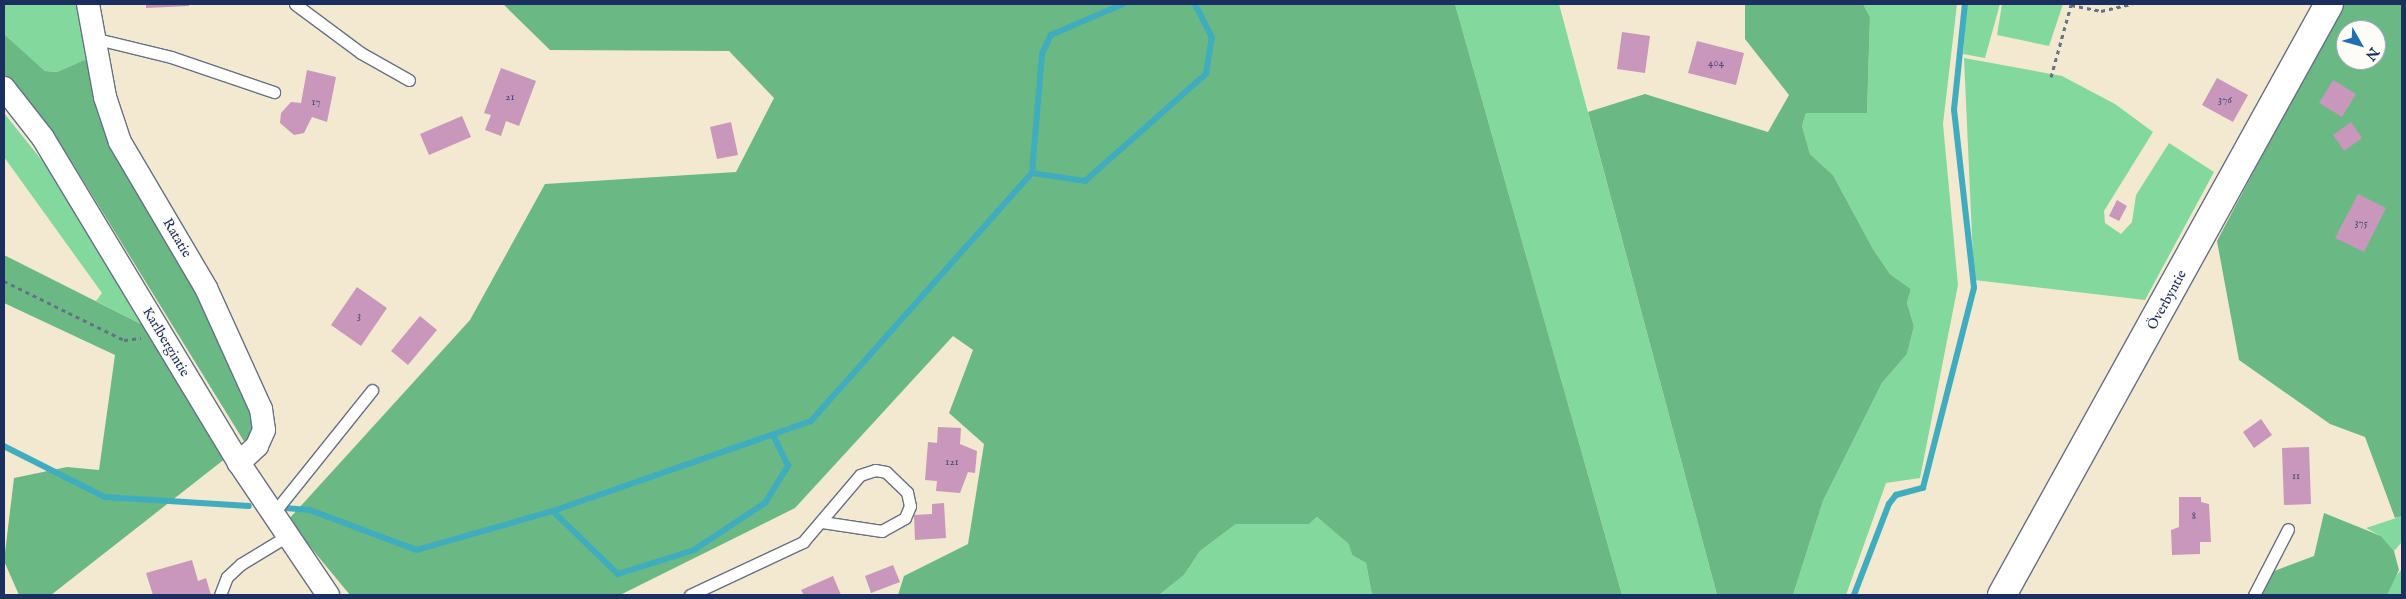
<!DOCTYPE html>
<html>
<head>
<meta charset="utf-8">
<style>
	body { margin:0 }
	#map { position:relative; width:2406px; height:599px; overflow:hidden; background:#f2e9d0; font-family:"IM FELL English",serif }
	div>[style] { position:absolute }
	.green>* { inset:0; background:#83d99d }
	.forest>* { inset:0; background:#6ab984 }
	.stream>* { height:5.5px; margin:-2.75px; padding:0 2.75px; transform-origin:2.75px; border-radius:2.75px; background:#40adbe }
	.building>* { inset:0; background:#c897bb }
	.path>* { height:3px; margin-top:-1.5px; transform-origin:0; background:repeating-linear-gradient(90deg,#667086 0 4px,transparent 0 8px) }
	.roads { filter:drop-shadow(1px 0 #667086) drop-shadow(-1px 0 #667086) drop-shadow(0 1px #667086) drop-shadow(0 -1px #667086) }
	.service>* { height:11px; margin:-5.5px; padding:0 5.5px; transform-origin:5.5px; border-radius:5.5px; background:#fff }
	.minor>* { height:22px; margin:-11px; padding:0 11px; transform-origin:11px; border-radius:11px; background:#fff }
	.tertiary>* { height:28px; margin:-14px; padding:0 14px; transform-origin:14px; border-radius:14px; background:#fff }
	span { translate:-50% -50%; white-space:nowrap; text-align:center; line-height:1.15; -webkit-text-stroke:4px #fdfcf7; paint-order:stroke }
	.number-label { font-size:11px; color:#464975 }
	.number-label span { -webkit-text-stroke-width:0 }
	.street-label { font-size:14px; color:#1b2f5e }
	.frame { position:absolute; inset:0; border:5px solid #1b2f5e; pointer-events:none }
	.north { position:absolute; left:2336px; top:20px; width:50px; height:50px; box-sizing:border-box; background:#fdfcf7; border:1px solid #a3aaba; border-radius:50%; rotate:128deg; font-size:14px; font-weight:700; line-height:20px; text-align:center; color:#1b2f5e }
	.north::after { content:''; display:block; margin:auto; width:18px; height:22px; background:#1f6fb2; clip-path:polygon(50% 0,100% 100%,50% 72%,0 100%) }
</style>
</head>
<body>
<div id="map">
	<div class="green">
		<div style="clip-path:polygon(4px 4px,80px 4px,91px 57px,57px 72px,45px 71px,4px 34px)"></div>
		<div style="clip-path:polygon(1455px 4px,1559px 4px,1717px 595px,1622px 595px)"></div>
		<div style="clip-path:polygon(1863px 4px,1957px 4px,1943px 124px,1958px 285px,1920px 478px,1886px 483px,1846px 595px,1793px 595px,1823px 501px,1882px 383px,1907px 354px,1914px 326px,1907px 303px,1911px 289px,1890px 274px,1873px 249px,1833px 175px,1810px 154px,1802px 126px,1806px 113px,1867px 113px,1870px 17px)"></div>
		<div style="clip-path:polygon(1967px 4px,2000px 4px,1985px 58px,1963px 54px)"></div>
		<div style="clip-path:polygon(2002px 4px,2063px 4px,2049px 46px,1997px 35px)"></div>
		<div style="clip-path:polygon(1964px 58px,2062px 76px,2115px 104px,2153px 132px,2104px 211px,2105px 223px,2121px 234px,2132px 222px,2136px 195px,2169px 143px,2214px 172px,2145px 300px,1974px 280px)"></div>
		<div style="clip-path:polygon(4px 113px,56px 178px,145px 326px,96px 301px,102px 293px,4px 157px)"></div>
		<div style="clip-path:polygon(2402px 516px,2402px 542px,2394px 551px,2381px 536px,2366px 528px)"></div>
		<div style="clip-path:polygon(1317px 517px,1350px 544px,1352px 555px,1366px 563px,1372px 595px,1159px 595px,1184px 575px,1200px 551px,1236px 524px,1309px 524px)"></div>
		<div style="clip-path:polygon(2402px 569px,2402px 595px,2387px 595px,2390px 583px)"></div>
	</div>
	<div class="forest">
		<div style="clip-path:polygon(503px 4px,1455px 4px,1622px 595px,1372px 595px,1366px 563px,1352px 555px,1349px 544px,1317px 517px,1309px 524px,1236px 524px,1200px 551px,1184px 575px,1159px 595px,898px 595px,904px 576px,968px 544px,984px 444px,949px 413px,973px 350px,953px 336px,795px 508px,620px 595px,350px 595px,288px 520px,470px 320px,545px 184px,736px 172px,774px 98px,729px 51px,550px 50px)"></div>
		<div style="clip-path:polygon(1745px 4px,1863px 4px,1870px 17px,1867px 113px,1806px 113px,1802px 126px,1810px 154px,1833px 175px,1873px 249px,1890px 274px,1911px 289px,1907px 303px,1914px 326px,1907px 354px,1882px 383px,1823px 501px,1793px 595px,1717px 595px,1588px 112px,1645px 94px,1768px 132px,1789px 95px,1745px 39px)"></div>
		<div style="clip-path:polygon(evenodd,2342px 4px,2402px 4px,2402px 516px,2395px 518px,2365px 437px,2330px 424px,2239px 360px,2217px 241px,2342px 4px,2346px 30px,2376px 30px,2376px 60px,2346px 60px,2346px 30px)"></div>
		<div style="clip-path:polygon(4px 34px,45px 71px,57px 72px,91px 57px,249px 393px,256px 434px,245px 443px,65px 151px,4px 74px)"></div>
		<div style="clip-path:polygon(4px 255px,145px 326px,226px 458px,51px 595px,19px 595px,4px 561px,14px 478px,67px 467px,99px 470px,115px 355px,4px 303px)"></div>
		<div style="clip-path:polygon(2324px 513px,2381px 536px,2394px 551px,2399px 570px,2387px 595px,2262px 595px,2269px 573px,2314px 556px)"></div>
	</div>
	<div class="stream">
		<div style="left:1032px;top:173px;width:54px;rotate:8.6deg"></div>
		<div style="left:1085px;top:181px;width:162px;rotate:-41.5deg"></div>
		<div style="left:1206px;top:74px;width:36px;rotate:-81deg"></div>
		<div style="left:1212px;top:38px;width:38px;rotate:-117deg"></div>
		<div style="left:4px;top:446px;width:113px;rotate:26.8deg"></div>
		<div style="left:105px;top:497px;width:144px;rotate:3.6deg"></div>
		<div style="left:286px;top:508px;width:24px;rotate:5deg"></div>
		<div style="left:310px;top:510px;width:114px;rotate:20.5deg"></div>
		<div style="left:417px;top:550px;width:141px;rotate:-16deg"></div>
		<div style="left:553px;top:511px;width:273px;rotate:-19.2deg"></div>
		<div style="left:811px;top:421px;width:332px;rotate:-48.3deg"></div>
		<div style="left:1032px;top:173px;width:119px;rotate:-85.2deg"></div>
		<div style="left:1042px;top:54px;width:21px;rotate:-65deg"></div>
		<div style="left:1051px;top:35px;width:78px;rotate:-23.3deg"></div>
		<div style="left:553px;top:511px;width:91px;rotate:44.1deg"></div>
		<div style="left:618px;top:574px;width:80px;rotate:-17.5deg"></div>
		<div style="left:694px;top:550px;width:85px;rotate:-33.5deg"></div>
		<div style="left:765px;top:503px;width:44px;rotate:-58.1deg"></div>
		<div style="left:788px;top:466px;width:34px;rotate:-116deg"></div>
		<div style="left:1854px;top:595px;width:97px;rotate:-69deg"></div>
		<div style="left:1889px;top:504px;width:11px;rotate:-52deg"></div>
		<div style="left:1896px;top:495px;width:28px;rotate:-15deg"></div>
		<div style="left:1923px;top:488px;width:206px;rotate:-75.7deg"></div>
		<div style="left:1974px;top:288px;width:179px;rotate:-96.4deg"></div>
		<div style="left:1954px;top:110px;width:107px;rotate:-84.1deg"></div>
	</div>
	<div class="building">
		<div style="clip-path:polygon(146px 4px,189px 4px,189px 6px,146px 8px)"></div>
		<div style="clip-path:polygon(1622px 32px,1650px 36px,1645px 73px,1617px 69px)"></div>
		<div style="clip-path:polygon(1697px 41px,1744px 53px,1736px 85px,1688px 73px)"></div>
		<div style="clip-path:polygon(501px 68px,536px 81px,519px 126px,506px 121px,501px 136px,485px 130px,491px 115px,484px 113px)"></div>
		<div style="clip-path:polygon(307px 70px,336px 77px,327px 122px,312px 117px,304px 133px,294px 135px,280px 123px,281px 113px,291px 102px,301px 103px)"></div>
		<div style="clip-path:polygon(2217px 78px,2248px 95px,2233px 122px,2202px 105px)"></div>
		<div style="clip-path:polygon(2333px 80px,2356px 94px,2342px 117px,2319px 103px)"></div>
		<div style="clip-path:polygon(462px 116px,471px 137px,429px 155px,420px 134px)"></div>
		<div style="clip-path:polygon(731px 122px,738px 155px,717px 159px,710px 127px)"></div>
		<div style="clip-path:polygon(2351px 122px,2362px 138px,2344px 151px,2333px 135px)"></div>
		<div style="clip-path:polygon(2358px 194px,2386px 208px,2364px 252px,2335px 238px)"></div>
		<div style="clip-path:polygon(2117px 200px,2127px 206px,2119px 221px,2109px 216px)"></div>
		<div style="clip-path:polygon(357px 287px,387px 308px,361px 346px,331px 325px)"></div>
		<div style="clip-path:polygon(420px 316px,437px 330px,408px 365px,391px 351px)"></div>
		<div style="clip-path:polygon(2261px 419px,2272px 435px,2254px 448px,2243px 432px)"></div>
		<div style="clip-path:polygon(938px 427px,961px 428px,960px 444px,977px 451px,975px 473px,968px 472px,960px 493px,936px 491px,937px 481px,925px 480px,928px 442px,937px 443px)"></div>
		<div style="clip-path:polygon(2309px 447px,2311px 504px,2284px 505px,2282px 448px)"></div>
		<div style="clip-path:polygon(2179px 497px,2201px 497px,2201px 502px,2209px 504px,2211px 542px,2200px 542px,2200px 554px,2172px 555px,2171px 530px,2179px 527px)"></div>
		<div style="clip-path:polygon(944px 503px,946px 538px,915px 540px,914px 515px,932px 514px,932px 504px)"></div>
		<div style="clip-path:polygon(192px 560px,198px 581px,206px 578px,211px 595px,153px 595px,146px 573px)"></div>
		<div style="clip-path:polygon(893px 565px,900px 582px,871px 593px,865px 576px)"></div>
		<div style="clip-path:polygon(833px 576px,841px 595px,804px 595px,801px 590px)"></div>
	</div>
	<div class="path">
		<div style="left:2051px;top:77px;width:75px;rotate:-74.5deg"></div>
		<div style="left:2071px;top:5px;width:31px;rotate:11deg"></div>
		<div style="left:2101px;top:11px;width:32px;rotate:-13deg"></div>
		<div style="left:4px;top:281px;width:134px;rotate:26.2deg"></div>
		<div style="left:124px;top:340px;width:17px;rotate:-7deg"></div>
	</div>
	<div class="roads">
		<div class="service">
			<div style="left:295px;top:4px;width:82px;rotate:36.6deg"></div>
			<div style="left:361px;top:53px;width:55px;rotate:29.4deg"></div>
			<div style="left:93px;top:38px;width:80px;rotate:13.7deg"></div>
			<div style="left:171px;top:57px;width:109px;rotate:18.8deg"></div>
			<div style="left:272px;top:515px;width:160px;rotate:-51.3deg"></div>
			<div style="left:220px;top:595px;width:19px;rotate:-69deg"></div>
			<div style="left:227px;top:577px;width:19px;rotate:-43deg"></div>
			<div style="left:241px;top:564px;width:54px;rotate:-31.3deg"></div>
			<div style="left:690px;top:595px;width:125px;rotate:-25.1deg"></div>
			<div style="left:803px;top:542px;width:88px;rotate:-49.6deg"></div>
			<div style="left:860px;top:475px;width:16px;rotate:-18deg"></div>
			<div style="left:875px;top:470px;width:11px;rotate:10deg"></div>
			<div style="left:886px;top:472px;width:29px;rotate:44deg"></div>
			<div style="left:907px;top:492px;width:14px;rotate:78deg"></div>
			<div style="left:910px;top:506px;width:13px;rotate:113deg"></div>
			<div style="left:905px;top:518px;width:26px;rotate:151deg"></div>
			<div style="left:882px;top:531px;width:61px;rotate:-171.5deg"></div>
			<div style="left:2254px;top:595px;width:74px;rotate:-62.7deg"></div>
		</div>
		<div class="minor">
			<div style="left:88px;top:4px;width:95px;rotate:79.6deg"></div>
			<div style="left:105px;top:97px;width:47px;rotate:71.6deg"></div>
			<div style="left:120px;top:142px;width:169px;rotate:59.5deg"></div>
			<div style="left:206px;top:288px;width:133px;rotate:65.6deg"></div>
			<div style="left:261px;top:409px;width:21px;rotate:82deg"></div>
			<div style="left:264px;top:430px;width:17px;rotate:114deg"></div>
			<div style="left:257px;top:446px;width:25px;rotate:137deg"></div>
			<div style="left:4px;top:88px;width:63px;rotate:52deg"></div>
			<div style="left:43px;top:138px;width:380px;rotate:58.9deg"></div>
			<div style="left:239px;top:463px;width:159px;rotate:56deg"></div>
		</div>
		<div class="tertiary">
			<div style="left:2002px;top:595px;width:675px;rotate:-61.04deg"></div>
		</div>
	</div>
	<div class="number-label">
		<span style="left:1716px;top:63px">404</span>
		<span style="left:510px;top:97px">21</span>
		<span style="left:2225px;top:100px">376</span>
		<span style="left:316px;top:102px">17</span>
		<span style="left:2361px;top:223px">375</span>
		<span style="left:359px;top:316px">3</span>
		<span style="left:952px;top:462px">121</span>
		<span style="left:2296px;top:476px">11</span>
		<span style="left:2194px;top:516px">8</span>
	</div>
	<div class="street-label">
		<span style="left:177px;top:238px;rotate:59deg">Ratatie</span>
		<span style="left:2167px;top:300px;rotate:-61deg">Överbyntie</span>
		<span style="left:166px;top:342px;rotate:59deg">Karlbergintie</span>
	</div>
	<div class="frame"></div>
	<div class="north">N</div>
</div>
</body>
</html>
